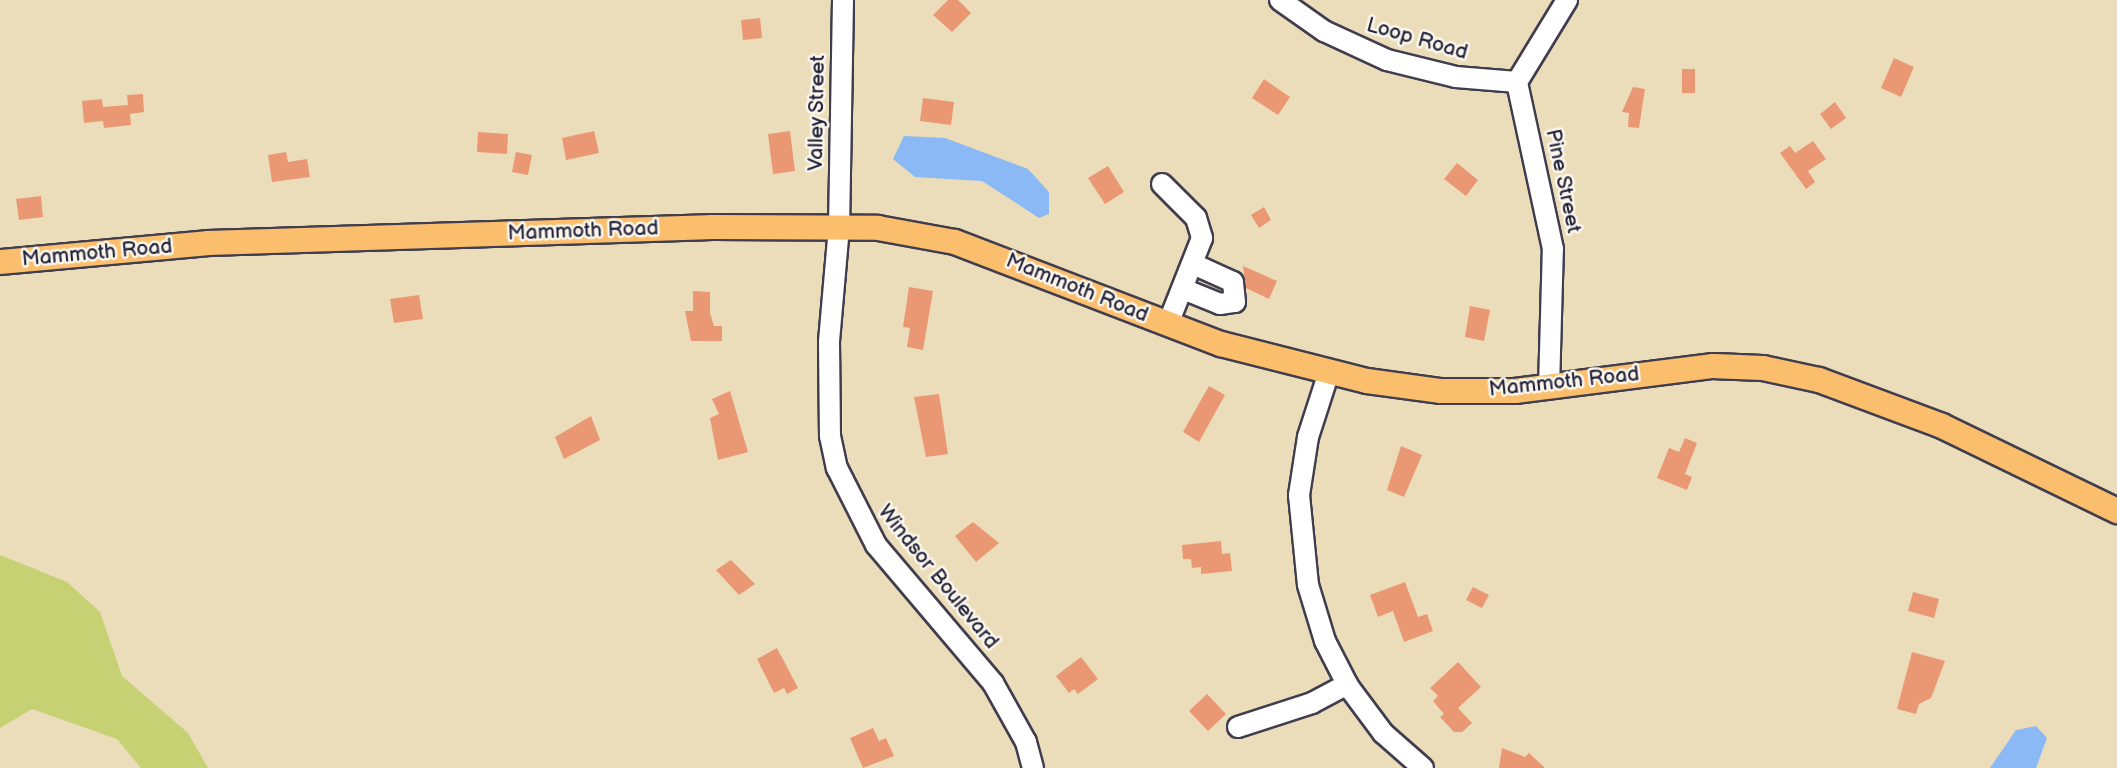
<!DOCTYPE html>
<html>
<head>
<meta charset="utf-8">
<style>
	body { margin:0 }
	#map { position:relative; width:2117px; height:768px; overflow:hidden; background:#ecddba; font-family:"Balsamiq Sans",sans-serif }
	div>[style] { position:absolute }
	.green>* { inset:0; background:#c5d172 }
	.water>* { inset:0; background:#8ab9f5 }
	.building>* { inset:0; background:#ea9874 }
	.roads { filter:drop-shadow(2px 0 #403e4e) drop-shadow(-2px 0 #403e4e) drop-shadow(0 2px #403e4e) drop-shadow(0 -2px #403e4e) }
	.minor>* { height:20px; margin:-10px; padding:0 10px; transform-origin:10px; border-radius:10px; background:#fff }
	.major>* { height:24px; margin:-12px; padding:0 12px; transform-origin:12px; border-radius:12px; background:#fabe6d }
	span { translate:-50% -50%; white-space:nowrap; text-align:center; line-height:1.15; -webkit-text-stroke:5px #fbf7ec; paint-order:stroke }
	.street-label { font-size:21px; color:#22223b }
</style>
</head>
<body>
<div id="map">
	<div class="green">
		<div style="clip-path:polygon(0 555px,67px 582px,100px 612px,122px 676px,188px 733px,208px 768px,141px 768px,117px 739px,32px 709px,0 728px)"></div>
	</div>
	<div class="water">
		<div style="clip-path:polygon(904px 136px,945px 138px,1028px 169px,1049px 192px,1049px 214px,1039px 218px,982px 181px,915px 177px,893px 159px)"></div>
		<div style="clip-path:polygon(2036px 726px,2047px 738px,2036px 768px,1990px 768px,2016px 730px)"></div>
	</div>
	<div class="building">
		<div style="clip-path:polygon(948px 0,958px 0,971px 13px,952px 32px,933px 15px)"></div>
		<div style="clip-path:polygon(760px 18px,762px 38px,743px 40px,741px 20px)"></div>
		<div style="clip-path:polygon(1894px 58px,1914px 67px,1901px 97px,1881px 88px)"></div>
		<div style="clip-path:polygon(1682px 69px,1695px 69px,1695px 93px,1682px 93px)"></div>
		<div style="clip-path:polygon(1264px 79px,1290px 97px,1278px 115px,1252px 98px)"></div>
		<div style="clip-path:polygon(1633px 87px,1645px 89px,1639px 128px,1628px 127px,1629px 113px,1622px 112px)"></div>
		<div style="clip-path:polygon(143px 94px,144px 112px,130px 114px,131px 125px,104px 128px,103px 121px,84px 123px,82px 101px,102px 99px,103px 107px,128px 105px,127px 95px)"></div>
		<div style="clip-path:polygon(923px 98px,954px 102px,951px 125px,920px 121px)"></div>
		<div style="clip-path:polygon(1835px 102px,1846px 118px,1831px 129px,1820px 114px)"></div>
		<div style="clip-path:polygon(594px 131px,599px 153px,566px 160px,562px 138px)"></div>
		<div style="clip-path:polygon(790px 131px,795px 171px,773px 174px,768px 134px)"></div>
		<div style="clip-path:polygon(478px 132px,508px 134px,507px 154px,477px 152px)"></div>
		<div style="clip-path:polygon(1813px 141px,1826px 159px,1808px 171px,1815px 182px,1806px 189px,1780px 153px,1790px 146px,1795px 153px)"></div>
		<div style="clip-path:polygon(286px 152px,288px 162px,307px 159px,310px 177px,272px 182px,268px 155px)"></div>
		<div style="clip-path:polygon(516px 152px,532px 155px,528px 175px,512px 172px)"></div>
		<div style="clip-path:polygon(1457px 163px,1478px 180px,1466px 196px,1444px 179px)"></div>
		<div style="clip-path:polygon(1108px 166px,1124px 192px,1105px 204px,1088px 178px)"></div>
		<div style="clip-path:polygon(41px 196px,43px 217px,19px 220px,16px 199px)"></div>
		<div style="clip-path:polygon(1264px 207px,1271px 220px,1259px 228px,1251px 215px)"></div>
		<div style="clip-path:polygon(1243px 266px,1277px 281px,1269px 299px,1246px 288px)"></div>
		<div style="clip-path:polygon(909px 287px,933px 291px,923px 350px,907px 347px,910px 328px,903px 327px)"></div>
		<div style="clip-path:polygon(693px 291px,710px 292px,710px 313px,714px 326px,722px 326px,722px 341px,691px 341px,685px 311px,693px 311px)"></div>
		<div style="clip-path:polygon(419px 295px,423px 319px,394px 323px,390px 299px)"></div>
		<div style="clip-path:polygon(1470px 306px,1490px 310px,1484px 341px,1465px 337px)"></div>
		<div style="clip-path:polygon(1209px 386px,1225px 395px,1199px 442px,1183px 432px)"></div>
		<div style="clip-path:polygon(730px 391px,748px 452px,718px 460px,710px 418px,719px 414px,712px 399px)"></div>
		<div style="clip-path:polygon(939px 394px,948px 454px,926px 457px,914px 397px)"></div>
		<div style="clip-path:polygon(591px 416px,600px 440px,564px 459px,555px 437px)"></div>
		<div style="clip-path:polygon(1685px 438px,1697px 443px,1685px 474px,1692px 477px,1687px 490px,1657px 478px,1669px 448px,1679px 452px)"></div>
		<div style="clip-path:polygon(1401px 446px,1422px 455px,1404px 497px,1387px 490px)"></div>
		<div style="clip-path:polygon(973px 522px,999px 543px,976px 562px,955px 536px)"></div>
		<div style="clip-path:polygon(1221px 541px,1222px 554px,1230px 553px,1232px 571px,1201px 574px,1201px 567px,1192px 568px,1191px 559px,1183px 559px,1182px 545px)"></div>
		<div style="clip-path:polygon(731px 560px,755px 584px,739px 595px,716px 570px)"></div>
		<div style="clip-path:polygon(1405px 582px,1418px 617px,1427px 614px,1433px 631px,1404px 642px,1393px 611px,1378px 617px,1370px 595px)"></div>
		<div style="clip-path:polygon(1473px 587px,1489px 595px,1482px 608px,1466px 600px)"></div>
		<div style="clip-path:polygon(1913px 592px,1939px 599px,1934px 618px,1908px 611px)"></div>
		<div style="clip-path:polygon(777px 648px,798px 688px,787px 694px,784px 688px,774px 693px,757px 659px)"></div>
		<div style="clip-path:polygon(1912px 652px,1945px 661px,1931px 698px,1919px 704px,1916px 714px,1897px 709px)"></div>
		<div style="clip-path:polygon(1081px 657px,1098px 679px,1078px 694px,1074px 689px,1069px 693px,1056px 676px)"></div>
		<div style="clip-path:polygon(1458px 662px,1481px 687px,1458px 708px,1472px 723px,1462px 732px,1454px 732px,1440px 717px,1444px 714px,1433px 701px,1438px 696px,1430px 688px)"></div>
		<div style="clip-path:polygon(1207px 694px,1226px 714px,1208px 731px,1189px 711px)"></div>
		<div style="clip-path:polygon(873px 728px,879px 741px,886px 738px,894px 756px,863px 768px,850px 738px)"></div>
		<div style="clip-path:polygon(1502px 748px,1525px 757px,1529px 753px,1545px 768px,1499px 768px)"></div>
	</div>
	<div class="roads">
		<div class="minor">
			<div style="left:843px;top:0;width:227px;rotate:91deg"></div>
			<div style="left:839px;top:227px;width:115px;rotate:95deg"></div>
			<div style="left:829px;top:342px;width:94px;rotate:89.4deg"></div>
			<div style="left:830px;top:436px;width:33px;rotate:78deg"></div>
			<div style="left:837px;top:468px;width:86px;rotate:63.1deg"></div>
			<div style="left:876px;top:545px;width:181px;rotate:49.7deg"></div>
			<div style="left:993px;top:683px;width:68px;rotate:60.8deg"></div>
			<div style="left:1026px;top:742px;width:27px;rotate:75deg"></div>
			<div style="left:1280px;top:0;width:54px;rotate:35.2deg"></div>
			<div style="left:1324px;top:31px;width:69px;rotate:24.7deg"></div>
			<div style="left:1387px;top:60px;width:71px;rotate:13.8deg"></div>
			<div style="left:1456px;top:77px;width:61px;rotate:4.7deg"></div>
			<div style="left:1162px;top:184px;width:48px;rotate:45deg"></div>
			<div style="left:1196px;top:218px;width:21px;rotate:73deg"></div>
			<div style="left:1202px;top:238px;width:92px;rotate:111.6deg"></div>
			<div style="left:1183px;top:289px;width:40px;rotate:22deg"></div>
			<div style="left:1220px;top:304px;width:15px;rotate:-8deg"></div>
			<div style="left:1235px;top:302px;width:20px;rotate:-96deg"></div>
			<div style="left:1233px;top:282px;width:44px;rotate:-155.8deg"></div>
			<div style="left:1328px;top:375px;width:65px;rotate:107.9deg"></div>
			<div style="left:1308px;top:437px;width:59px;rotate:98.8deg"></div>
			<div style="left:1299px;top:495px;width:90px;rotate:84.3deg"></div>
			<div style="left:1308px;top:585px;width:59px;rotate:73.1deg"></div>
			<div style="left:1325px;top:641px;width:51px;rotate:62.9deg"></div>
			<div style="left:1348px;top:686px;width:59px;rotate:53.3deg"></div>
			<div style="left:1383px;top:733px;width:53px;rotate:41.2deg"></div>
			<div style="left:1549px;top:388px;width:139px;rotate:-88.4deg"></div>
			<div style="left:1553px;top:249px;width:171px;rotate:-102.2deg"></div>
			<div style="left:1517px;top:82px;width:96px;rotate:-58.6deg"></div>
			<div style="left:1238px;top:727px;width:78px;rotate:-18deg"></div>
			<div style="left:1312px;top:703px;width:40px;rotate:-28deg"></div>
		</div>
		<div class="major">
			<div style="left:0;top:262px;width:209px;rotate:-5.2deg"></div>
			<div style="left:208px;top:243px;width:505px;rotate:-1.81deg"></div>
			<div style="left:713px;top:227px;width:165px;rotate:0.3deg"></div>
			<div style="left:878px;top:228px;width:78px;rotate:10.3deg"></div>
			<div style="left:955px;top:242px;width:285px;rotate:21deg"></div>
			<div style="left:1221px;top:344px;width:151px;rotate:14.2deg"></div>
			<div style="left:1367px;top:381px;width:75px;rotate:7.7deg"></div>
			<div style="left:1441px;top:391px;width:74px"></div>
			<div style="left:1515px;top:391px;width:200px;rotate:-7.2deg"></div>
			<div style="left:1713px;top:366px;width:50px;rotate:2.3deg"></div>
			<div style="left:1763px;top:368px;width:57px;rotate:12.1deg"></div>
			<div style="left:1819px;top:380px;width:131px;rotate:20.5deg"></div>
			<div style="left:1942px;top:426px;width:195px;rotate:25.9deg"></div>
		</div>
	</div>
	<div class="street-label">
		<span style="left:1417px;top:39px;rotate:16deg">Loop Road</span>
		<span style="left:817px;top:113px;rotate:-89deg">Valley Street</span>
		<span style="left:1563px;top:181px;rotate:78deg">Pine Street</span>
		<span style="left:583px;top:231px;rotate:-2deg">Mammoth Road</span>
		<span style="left:97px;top:253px;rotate:-5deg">Mammoth Road</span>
		<span style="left:1077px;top:288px;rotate:22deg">Mammoth Road</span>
		<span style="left:1564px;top:382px;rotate:-6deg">Mammoth Road</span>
		<span style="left:938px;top:577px;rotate:51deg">Windsor Boulevard</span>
	</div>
</div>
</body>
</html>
